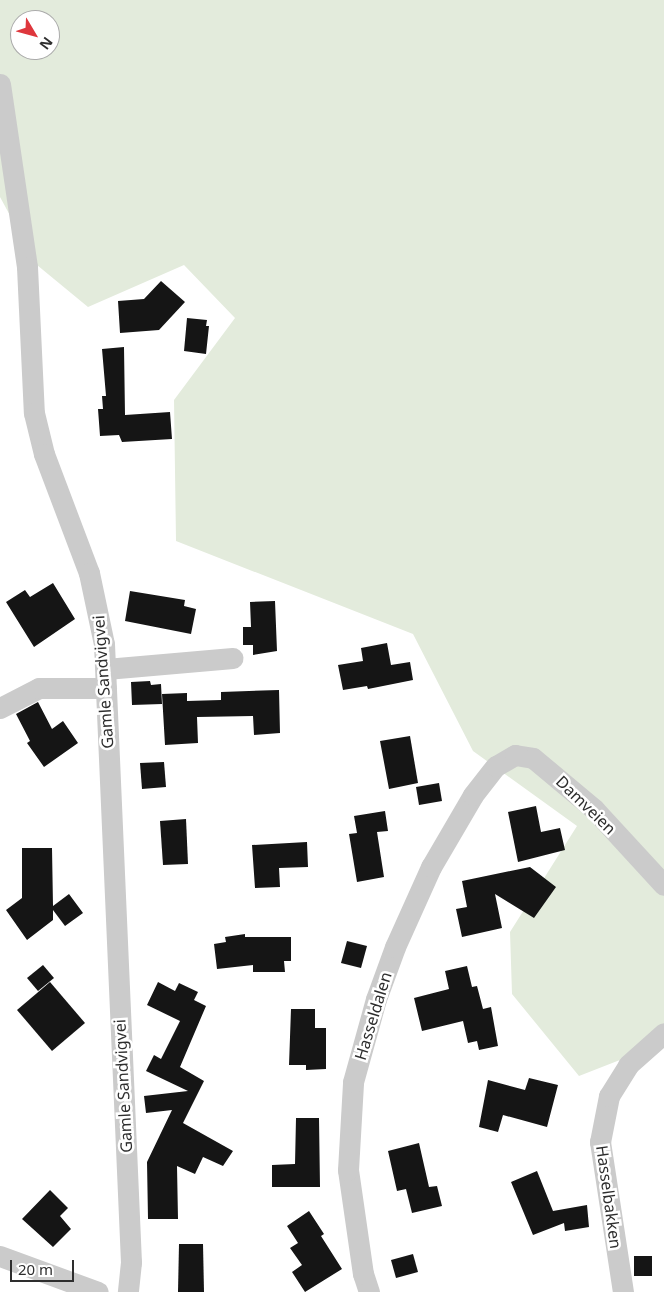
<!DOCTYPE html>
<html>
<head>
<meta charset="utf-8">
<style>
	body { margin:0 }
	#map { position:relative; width:664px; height:1292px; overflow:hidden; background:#fff; font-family:"Noto Sans",sans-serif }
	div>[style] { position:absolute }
	.green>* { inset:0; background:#e3ebdc }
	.building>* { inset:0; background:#151515 }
	.minor>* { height:21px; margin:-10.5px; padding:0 10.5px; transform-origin:10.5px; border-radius:10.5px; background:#cbcbcb }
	span { translate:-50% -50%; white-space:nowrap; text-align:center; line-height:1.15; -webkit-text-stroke:5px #fff; paint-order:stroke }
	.street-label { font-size:16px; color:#2e2e2e }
	.north { position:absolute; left:10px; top:10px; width:50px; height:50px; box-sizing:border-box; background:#fff; border:1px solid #ababab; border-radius:50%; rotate:127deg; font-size:14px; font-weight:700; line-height:20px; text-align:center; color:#2e2e2e }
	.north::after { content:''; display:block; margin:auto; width:18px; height:22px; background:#de373d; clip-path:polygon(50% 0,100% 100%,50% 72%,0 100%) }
	.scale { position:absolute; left:10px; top:1260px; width:64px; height:22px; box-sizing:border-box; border:2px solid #2e2e2e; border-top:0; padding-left:6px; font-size:15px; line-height:18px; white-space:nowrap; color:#2e2e2e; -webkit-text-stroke:4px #fff; paint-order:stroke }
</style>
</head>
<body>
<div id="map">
	<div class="green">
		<div style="clip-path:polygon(evenodd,0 0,664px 0,664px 1034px,625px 1058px,579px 1076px,512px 994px,510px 932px,577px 826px,473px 751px,413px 634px,176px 541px,174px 400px,235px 318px,184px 265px,88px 307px,37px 265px,0 197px,0 0,20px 20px,50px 20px,50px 50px,20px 50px,20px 20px)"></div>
	</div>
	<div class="building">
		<div style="clip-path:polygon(161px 281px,185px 302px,159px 330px,120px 333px,118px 301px,144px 299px)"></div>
		<div style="clip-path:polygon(187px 318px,207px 320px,206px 326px,209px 326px,206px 354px,184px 351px)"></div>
		<div style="clip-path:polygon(124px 347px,125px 415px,170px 412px,172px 439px,122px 442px,119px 435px,100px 436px,98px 409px,103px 409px,102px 396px,106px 396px,102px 349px)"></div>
		<div style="clip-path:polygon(53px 583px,75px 619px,34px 647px,6px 602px,25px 590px,30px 597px)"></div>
		<div style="clip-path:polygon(130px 591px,185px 600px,184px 606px,196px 609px,191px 634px,125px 621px)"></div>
		<div style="clip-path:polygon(275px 601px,277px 651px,253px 655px,253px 645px,243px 645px,243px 627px,251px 627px,250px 602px)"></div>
		<div style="clip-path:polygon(387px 643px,391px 665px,410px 662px,413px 680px,368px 689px,367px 686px,343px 690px,338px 665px,363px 661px,361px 648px)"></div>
		<div style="clip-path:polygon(150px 681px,151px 685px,161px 684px,162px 704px,132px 705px,131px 682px)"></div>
		<div style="clip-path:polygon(279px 690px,280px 733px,254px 735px,253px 716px,197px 717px,198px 743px,165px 745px,162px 694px,187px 693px,187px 701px,221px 700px,221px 692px)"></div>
		<div style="clip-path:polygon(38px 702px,52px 729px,63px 721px,78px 743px,44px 767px,27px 743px,30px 741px,16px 714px)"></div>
		<div style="clip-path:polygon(410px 736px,418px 783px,389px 789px,380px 741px)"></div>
		<div style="clip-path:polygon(164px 762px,166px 787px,142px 789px,140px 763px)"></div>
		<div style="clip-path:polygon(439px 783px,442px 801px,419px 805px,416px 787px)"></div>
		<div style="clip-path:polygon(536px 806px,541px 832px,560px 828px,565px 850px,518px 862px,508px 812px)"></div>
		<div style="clip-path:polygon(385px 811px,388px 831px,377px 832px,384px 877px,357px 882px,349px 834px,357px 833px,354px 816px)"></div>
		<div style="clip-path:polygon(186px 819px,188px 864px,163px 865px,160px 821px)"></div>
		<div style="clip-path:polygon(307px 842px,308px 867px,279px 868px,280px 887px,255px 888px,252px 845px)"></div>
		<div style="clip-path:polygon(22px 848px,52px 848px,53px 906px,69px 894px,83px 913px,65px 926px,53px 910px,53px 920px,27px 940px,6px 910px,22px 898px)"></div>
		<div style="clip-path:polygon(530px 867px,556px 887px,534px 918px,495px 894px,502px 928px,462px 937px,456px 909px,467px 907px,462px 881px)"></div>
		<div style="clip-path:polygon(245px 934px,245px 937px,291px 937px,291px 961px,284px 961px,285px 972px,253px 972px,253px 965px,217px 969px,214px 944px,226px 942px,225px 937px)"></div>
		<div style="clip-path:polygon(347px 941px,367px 946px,361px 968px,341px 963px)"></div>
		<div style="clip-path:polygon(43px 965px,54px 978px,38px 991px,27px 978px)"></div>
		<div style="clip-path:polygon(467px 966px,472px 987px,477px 986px,483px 1009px,491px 1007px,498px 1046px,479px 1050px,477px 1041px,468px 1043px,463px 1021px,422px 1031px,414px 998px,449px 989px,445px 971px)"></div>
		<div style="clip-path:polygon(50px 982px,85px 1023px,52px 1051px,17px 1010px)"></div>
		<div style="clip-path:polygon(158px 982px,175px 991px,179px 983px,198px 992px,194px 1000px,206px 1006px,180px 1067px,204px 1081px,183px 1123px,233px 1151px,223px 1166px,203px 1157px,195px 1174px,177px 1166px,178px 1219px,148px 1219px,147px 1162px,172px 1110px,146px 1113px,144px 1096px,188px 1091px,146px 1071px,154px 1055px,161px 1059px,180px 1021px,147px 1005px)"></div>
		<div style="clip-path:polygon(291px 1009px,315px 1009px,315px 1028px,326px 1028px,326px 1069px,306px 1070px,306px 1065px,289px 1065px)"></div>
		<div style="clip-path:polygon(529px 1078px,558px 1085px,547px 1127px,503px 1115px,498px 1132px,479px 1127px,488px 1080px,525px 1090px)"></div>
		<div style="clip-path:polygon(296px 1118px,319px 1118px,320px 1187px,272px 1187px,272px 1165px,295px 1164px)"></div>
		<div style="clip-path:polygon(419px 1143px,429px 1187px,437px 1186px,442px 1206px,412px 1213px,406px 1189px,397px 1191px,388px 1151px)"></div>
		<div style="clip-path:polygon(537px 1171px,553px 1211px,587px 1205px,589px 1227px,565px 1231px,564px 1223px,533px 1235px,511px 1182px)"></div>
		<div style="clip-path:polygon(50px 1190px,68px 1208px,60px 1216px,71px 1229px,53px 1247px,22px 1219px)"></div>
		<div style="clip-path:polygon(309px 1211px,324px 1234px,321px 1236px,342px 1269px,305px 1292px,292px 1272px,302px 1265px,290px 1248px,298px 1243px,287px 1226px)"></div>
		<div style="clip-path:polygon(179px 1244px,203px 1244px,204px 1292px,178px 1292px)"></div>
		<div style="clip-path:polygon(413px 1254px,418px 1272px,396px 1278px,391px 1260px)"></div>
		<div style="clip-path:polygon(634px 1256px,652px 1256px,652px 1276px,634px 1276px)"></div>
	</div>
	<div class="minor">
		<div style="left:0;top:84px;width:185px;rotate:81.6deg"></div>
		<div style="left:27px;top:267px;width:146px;rotate:87.3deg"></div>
		<div style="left:34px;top:413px;width:42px;rotate:76.3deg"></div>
		<div style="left:44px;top:454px;width:127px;rotate:69.3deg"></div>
		<div style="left:89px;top:573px;width:73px;rotate:78.1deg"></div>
		<div style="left:104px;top:644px;width:619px;rotate:87.5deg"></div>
		<div style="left:131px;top:1262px;width:30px;rotate:96deg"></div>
		<div style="left:106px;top:669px;width:127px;rotate:-5deg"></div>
		<div style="left:0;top:708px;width:44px;rotate:-27.1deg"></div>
		<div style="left:39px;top:688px;width:67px"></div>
		<div style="left:0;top:1256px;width:104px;rotate:20.2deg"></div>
		<div style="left:369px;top:1292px;width:19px;rotate:-108deg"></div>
		<div style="left:363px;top:1274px;width:105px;rotate:-98.2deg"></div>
		<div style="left:348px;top:1170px;width:88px;rotate:-86.7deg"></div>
		<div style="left:353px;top:1082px;width:86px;rotate:-74.5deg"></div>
		<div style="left:376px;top:999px;width:55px;rotate:-69.9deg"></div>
		<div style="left:395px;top:947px;width:88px;rotate:-65.8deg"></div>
		<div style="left:431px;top:867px;width:83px;rotate:-59.7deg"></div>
		<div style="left:473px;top:795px;width:37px;rotate:-52deg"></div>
		<div style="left:496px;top:766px;width:22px;rotate:-30deg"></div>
		<div style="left:515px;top:755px;width:18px;rotate:9deg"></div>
		<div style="left:533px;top:758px;width:80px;rotate:39.9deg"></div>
		<div style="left:594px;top:809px;width:103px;rotate:47.4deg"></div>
		<div style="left:623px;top:1292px;width:152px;rotate:-98.7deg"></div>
		<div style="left:600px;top:1142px;width:47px;rotate:-78.9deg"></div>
		<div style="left:609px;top:1096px;width:36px;rotate:-58deg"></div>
		<div style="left:628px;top:1065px;width:48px;rotate:-41.6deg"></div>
	</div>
	<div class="street-label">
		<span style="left:103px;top:682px;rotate:-94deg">Gamle Sandvigvei</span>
		<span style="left:586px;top:805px;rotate:44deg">Damveien</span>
		<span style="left:373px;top:1016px;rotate:-73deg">Hasseldalen</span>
		<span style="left:123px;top:1086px;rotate:-93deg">Gamle Sandvigvei</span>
		<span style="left:609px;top:1197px;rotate:82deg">Hasselbakken</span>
	</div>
	<div class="north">N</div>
	<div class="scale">20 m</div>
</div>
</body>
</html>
